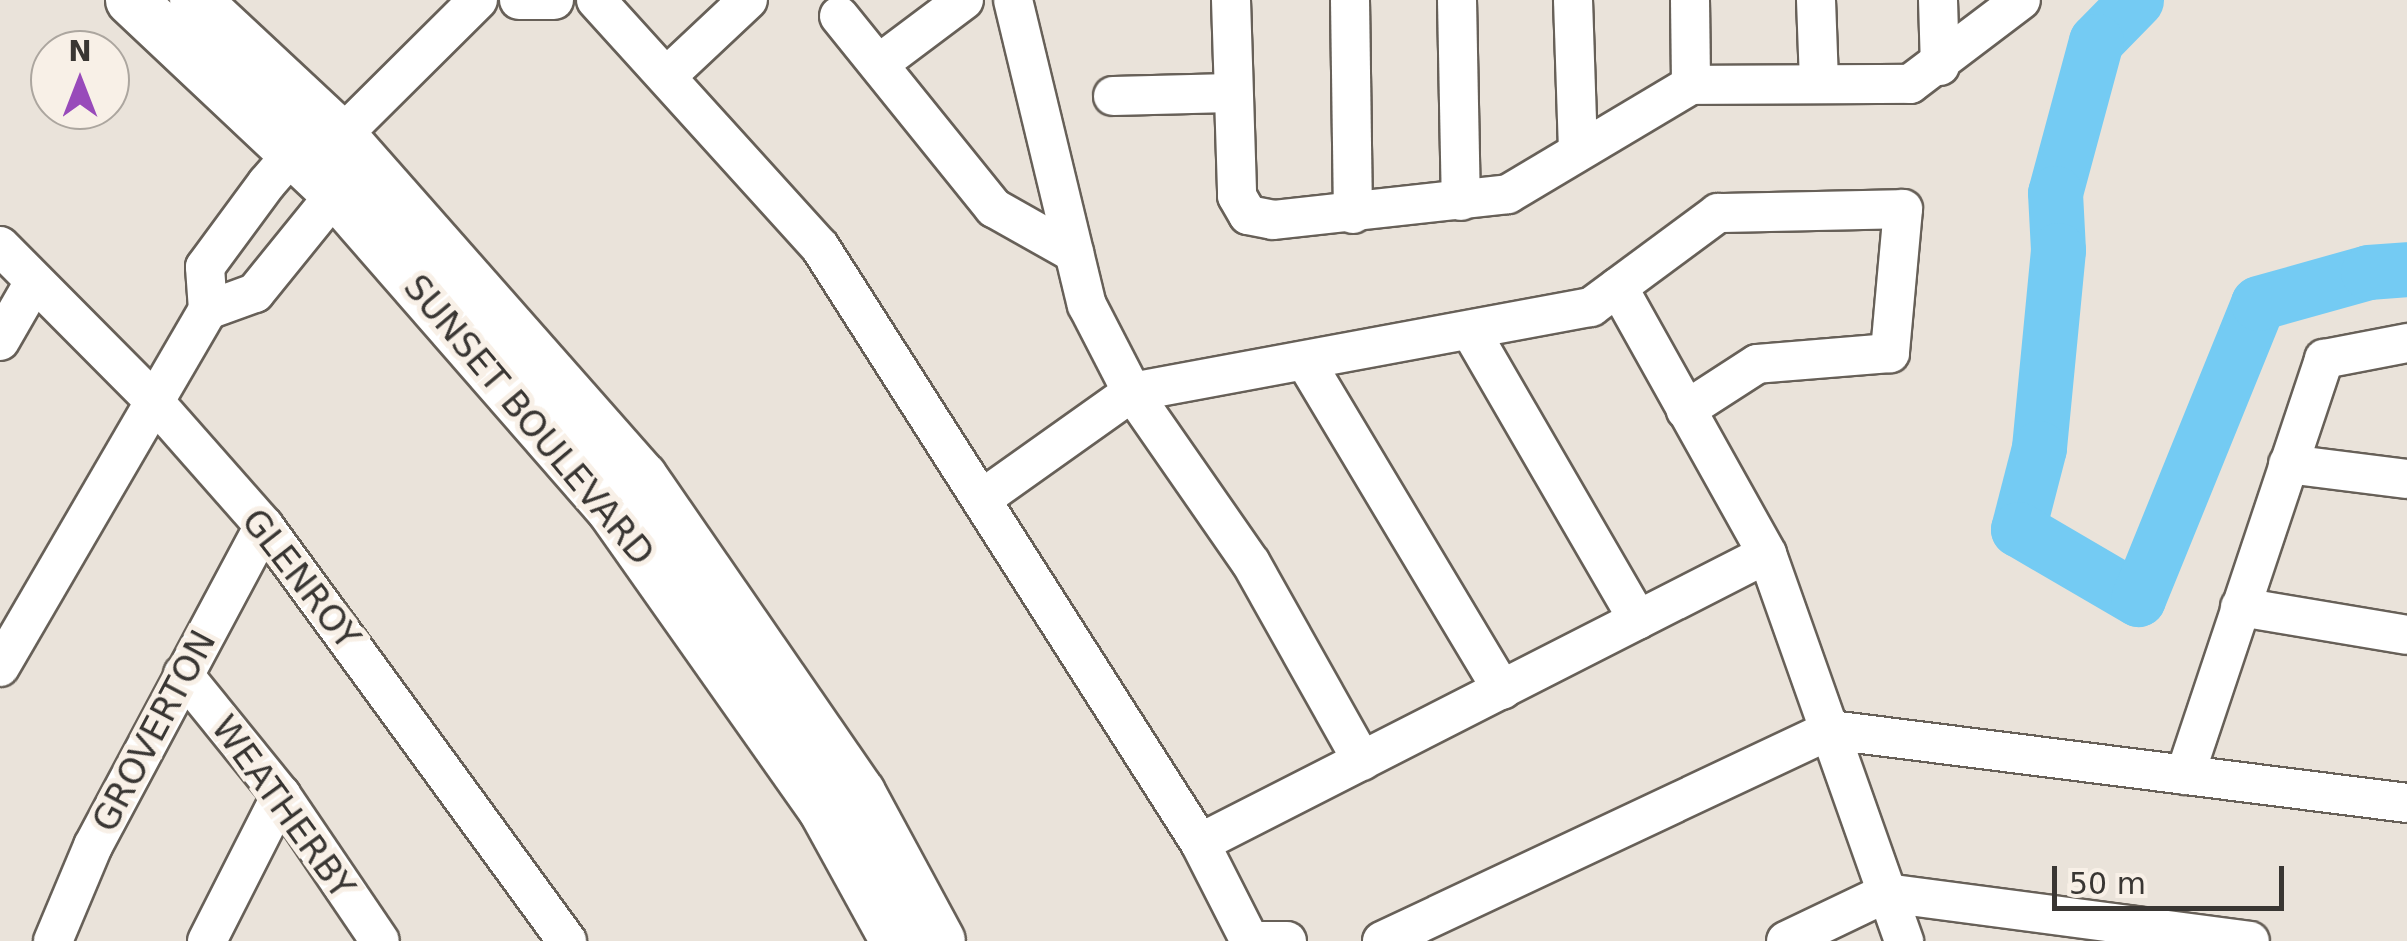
<!DOCTYPE html>
<html>
<head>
<meta charset="utf-8">
<style>
	body { margin:0 }
	#map { position:relative; width:2407px; height:941px; overflow:hidden; background:#eae3da; font-family:"DejaVu Sans",sans-serif }
	div>[style] { position:absolute }
	.river>* { height:55px; margin:-27.5px; padding:0 27.5px; transform-origin:27.5px; border-radius:27.5px; background:#74cbf3 }
	.roads { filter:drop-shadow(2px 0 #676058) drop-shadow(-2px 0 #676058) drop-shadow(0 2px #676058) drop-shadow(0 -2px #676058) }
	.minor>* { height:38px; margin:-19px; padding:0 19px; transform-origin:19px; border-radius:19px; background:#fff }
	.major>* { height:50px; margin:-25px; padding:0 25px; transform-origin:25px; border-radius:25px; background:#fff }
	span { translate:-50% -50%; white-space:nowrap; text-align:center; line-height:1.15; -webkit-text-stroke:10px #f8f0e7; paint-order:stroke }
	.street-label { font-size:35px; color:#393633 }
	.north { position:absolute; left:30px; top:30px; width:100px; height:100px; box-sizing:border-box; background:#f8f0e7; border:2px solid #aca69f; border-radius:50%; rotate:0deg; font-size:28px; font-weight:700; line-height:40px; text-align:center; color:#393633 }
	.north::after { content:''; display:block; margin:auto; width:35px; height:45px; background:#984aba; clip-path:polygon(50% 0,100% 100%,50% 72%,0 100%) }
	.scale { position:absolute; left:2052px; top:866px; width:232px; height:45px; box-sizing:border-box; border:5px solid #393633; border-top:0; padding-left:12px; font-size:30px; line-height:35px; white-space:nowrap; color:#393633; -webkit-text-stroke:8px #f8f0e7; paint-order:stroke }
</style>
</head>
<body>
<div id="map">
	<div class="river">
		<div style="left:2136px;top:0;width:57px;rotate:134.3deg"></div>
		<div style="left:2096px;top:41px;width:157px;rotate:105.1deg"></div>
		<div style="left:2055px;top:193px;width:57px;rotate:87deg"></div>
		<div style="left:2058px;top:250px;width:199px;rotate:95.5deg"></div>
		<div style="left:2039px;top:448px;width:84px;rotate:104.5deg"></div>
		<div style="left:2018px;top:529px;width:139px;rotate:30.3deg"></div>
		<div style="left:2138px;top:599px;width:319px;rotate:-67.9deg"></div>
		<div style="left:2258px;top:303px;width:114px;rotate:-15.7deg"></div>
		<div style="left:2368px;top:272px;width:39px;rotate:-4deg"></div>
	</div>
	<div class="roads">
		<div class="minor">
			<div style="left:519px;top:0;width:35px"></div>
			<div style="left:596px;top:0;width:333px;rotate:47.8deg"></div>
			<div style="left:820px;top:247px;width:707px;rotate:57.48deg"></div>
			<div style="left:1200px;top:843px;width:110px;rotate:63deg"></div>
			<div style="left:1013px;top:0;width:314px;rotate:76.4deg"></div>
			<div style="left:1087px;top:305px;width:98px;rotate:62.7deg"></div>
			<div style="left:1132px;top:392px;width:208px;rotate:55.2deg"></div>
			<div style="left:1251px;top:563px;width:227px;rotate:60.7deg"></div>
			<div style="left:1231px;top:0;width:196px;rotate:88.2deg"></div>
			<div style="left:1237px;top:196px;width:22px;rotate:60deg"></div>
			<div style="left:1248px;top:215px;width:25px;rotate:11deg"></div>
			<div style="left:1273px;top:220px;width:236px;rotate:-6.3deg"></div>
			<div style="left:1508px;top:194px;width:213px;rotate:-30.8deg"></div>
			<div style="left:1691px;top:85px;width:219px;rotate:-0.3deg"></div>
			<div style="left:1910px;top:84px;width:139px;rotate:-37.1deg"></div>
			<div style="left:1350px;top:0;width:214px;rotate:89.2deg"></div>
			<div style="left:1457px;top:0;width:201px;rotate:88.9deg"></div>
			<div style="left:1573px;top:0;width:148px;rotate:88.1deg"></div>
			<div style="left:1690px;top:0;width:85px;rotate:89.3deg"></div>
			<div style="left:1816px;top:0;width:81px;rotate:87.9deg"></div>
			<div style="left:1938px;top:0;width:66px;rotate:88.3deg"></div>
			<div style="left:839px;top:16px;width:247px;rotate:51.1deg"></div>
			<div style="left:994px;top:208px;width:92px;rotate:29.4deg"></div>
			<div style="left:880px;top:63px;width:105px;rotate:-36.9deg"></div>
			<div style="left:667px;top:76px;width:111px;rotate:-43.2deg"></div>
			<div style="left:1113px;top:96px;width:118px;rotate:-1.5deg"></div>
			<div style="left:0;top:246px;width:217px;rotate:45.2deg"></div>
			<div style="left:153px;top:400px;width:168px;rotate:48.6deg"></div>
			<div style="left:264px;top:526px;width:514px;rotate:53.87deg"></div>
			<div style="left:1618px;top:287px;width:306px;rotate:60.8deg"></div>
			<div style="left:1767px;top:554px;width:411px;rotate:70.5deg"></div>
			<div style="left:208px;top:310px;width:43px;rotate:-94deg"></div>
			<div style="left:205px;top:267px;width:104px;rotate:-53.6deg"></div>
			<div style="left:267px;top:183px;width:41px;rotate:-48.9deg"></div>
			<div style="left:294px;top:152px;width:50px;rotate:-18.8deg"></div>
			<div style="left:341px;top:136px;width:193px;rotate:-44.8deg"></div>
			<div style="left:208px;top:310px;width:50px;rotate:-19.9deg"></div>
			<div style="left:255px;top:293px;width:129px;rotate:-51deg"></div>
			<div style="left:336px;top:193px;width:24px;rotate:-85deg"></div>
			<div style="left:1470px;top:330px;width:335px;rotate:59.9deg"></div>
			<div style="left:0;top:341px;width:68px;rotate:-60deg"></div>
			<div style="left:1307px;top:364px;width:380px;rotate:59.1deg"></div>
			<div style="left:2288px;top:464px;width:120px;rotate:7.2deg"></div>
			<div style="left:983px;top:498px;width:183px;rotate:-35.4deg"></div>
			<div style="left:1132px;top:392px;width:467px;rotate:-10.5deg"></div>
			<div style="left:1591px;top:307px;width:158px;rotate:-36.5deg"></div>
			<div style="left:1718px;top:213px;width:185px;rotate:-1.2deg"></div>
			<div style="left:1903px;top:209px;width:145px;rotate:95.2deg"></div>
			<div style="left:1890px;top:353px;width:133px;rotate:175.3deg"></div>
			<div style="left:1757px;top:364px;width:85px;rotate:147.1deg"></div>
			<div style="left:2240px;top:607px;width:169px;rotate:9.5deg"></div>
			<div style="left:0;top:667px;width:413px;rotate:-59.8deg"></div>
			<div style="left:183px;top:674px;width:156px;rotate:51deg"></div>
			<div style="left:281px;top:795px;width:176px;rotate:55.9deg"></div>
			<div style="left:2185px;top:775px;width:439px;rotate:-71.5deg"></div>
			<div style="left:2324px;top:359px;width:85px;rotate:-10.9deg"></div>
			<div style="left:1200px;top:843px;width:636px;rotate:-27.01deg"></div>
			<div style="left:53px;top:941px;width:103px;rotate:-67.2deg"></div>
			<div style="left:93px;top:846px;width:363px;rotate:-61.9deg"></div>
			<div style="left:207px;top:941px;width:164px;rotate:-63.1deg"></div>
			<div style="left:1249px;top:941px;width:38px"></div>
			<div style="left:1382px;top:941px;width:496px;rotate:-25.2deg"></div>
			<div style="left:1831px;top:730px;width:581px;rotate:7.22deg"></div>
			<div style="left:1786px;top:941px;width:111px;rotate:-25.6deg"></div>
			<div style="left:1886px;top:893px;width:367px;rotate:7.5deg"></div>
		</div>
		<div class="major">
			<div style="left:131px;top:0;width:282px;rotate:43.3deg"></div>
			<div style="left:336px;top:193px;width:418px;rotate:48.9deg"></div>
			<div style="left:611px;top:508px;width:370px;rotate:54.8deg"></div>
			<div style="left:824px;top:810px;width:149px;rotate:61.2deg"></div>
			<div style="left:195px;top:0;width:200px;rotate:43deg"></div>
			<div style="left:341px;top:136px;width:455px;rotate:48.6deg"></div>
			<div style="left:642px;top:477px;width:384px;rotate:55.4deg"></div>
			<div style="left:860px;top:793px;width:168px;rotate:61.6deg"></div>
		</div>
	</div>
	<div class="street-label">
		<span style="left:529px;top:420px;rotate:50deg">SUNSET BOULEVARD</span>
		<span style="left:301px;top:579px;rotate:52deg">GLENROY</span>
		<span style="left:154px;top:731px;rotate:-62deg">GROVERTON</span>
		<span style="left:283px;top:807px;rotate:54deg">WEATHERBY</span>
	</div>
	<div class="north">N</div>
	<div class="scale">50 m</div>
</div>
</body>
</html>
